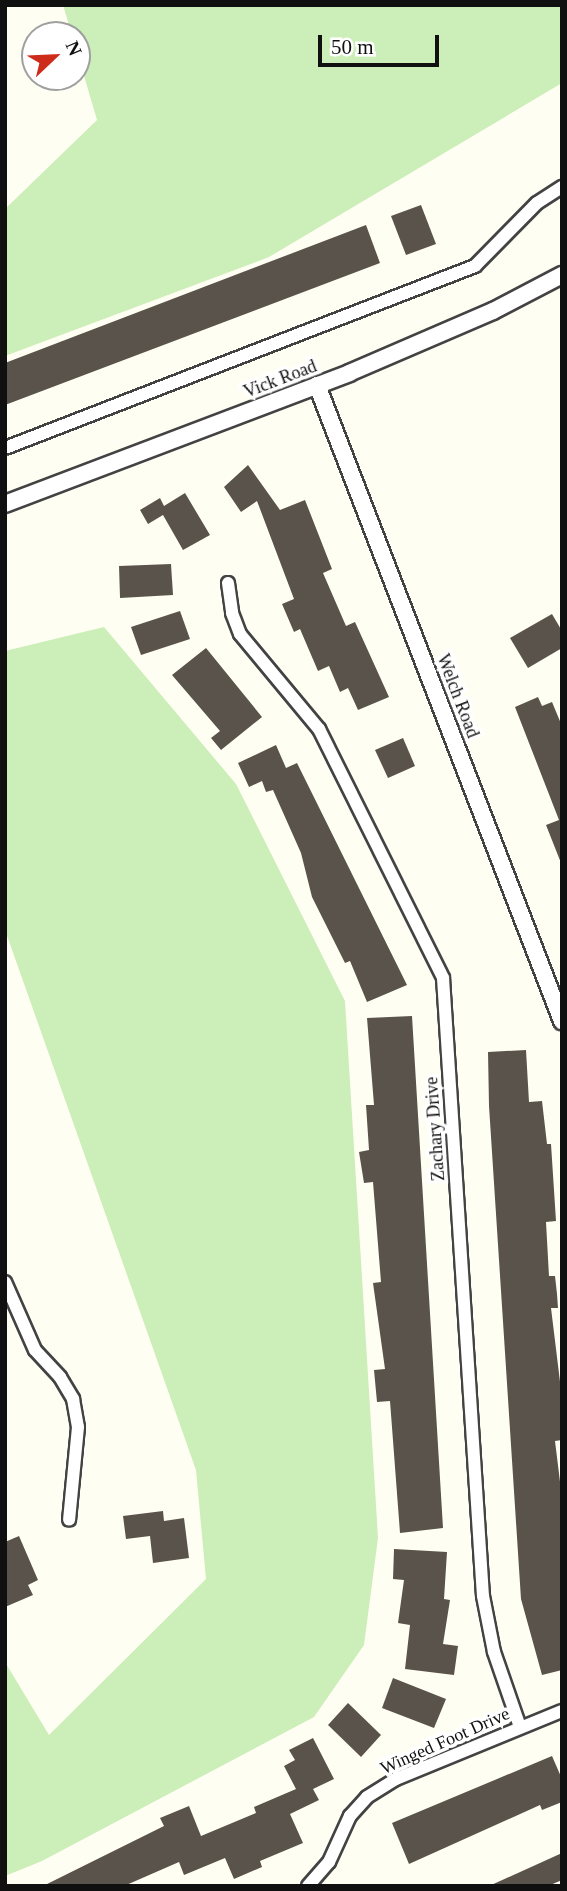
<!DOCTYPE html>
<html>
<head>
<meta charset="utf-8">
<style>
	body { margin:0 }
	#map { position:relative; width:567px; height:1891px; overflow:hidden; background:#fffef3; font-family:Georgia,serif }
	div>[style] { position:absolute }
	.green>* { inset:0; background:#cceeb8 }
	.building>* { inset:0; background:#5a534b }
	.roads { filter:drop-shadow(2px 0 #434343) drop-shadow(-2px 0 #434343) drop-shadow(0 2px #434343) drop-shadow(0 -2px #434343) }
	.minor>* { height:12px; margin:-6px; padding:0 6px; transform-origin:6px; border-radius:6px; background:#fff }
	.tertiary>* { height:16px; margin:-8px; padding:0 8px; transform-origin:8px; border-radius:8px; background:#fff }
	span { translate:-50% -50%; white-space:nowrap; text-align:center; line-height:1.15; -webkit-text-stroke:7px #fff; paint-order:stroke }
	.street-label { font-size:18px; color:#101010 }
	.frame { position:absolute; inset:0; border:7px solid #101010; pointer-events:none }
	.north { position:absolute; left:21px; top:21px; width:70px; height:70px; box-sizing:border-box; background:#fff; border:2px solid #9f9f9f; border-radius:50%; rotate:67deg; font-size:19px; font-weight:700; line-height:28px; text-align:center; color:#101010 }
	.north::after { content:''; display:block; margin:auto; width:24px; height:32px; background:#ce2c1a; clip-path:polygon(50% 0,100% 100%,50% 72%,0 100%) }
	.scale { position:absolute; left:318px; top:35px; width:121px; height:32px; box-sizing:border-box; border:4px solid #101010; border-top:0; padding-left:9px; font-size:21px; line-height:24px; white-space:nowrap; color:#101010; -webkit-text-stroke:5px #fff; paint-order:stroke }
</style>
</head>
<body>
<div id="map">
	<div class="green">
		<div style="clip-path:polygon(63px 5px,562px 5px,562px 83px,269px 257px,5px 356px,5px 209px,97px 120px,77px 52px,77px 35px,72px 35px)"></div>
		<div style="clip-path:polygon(104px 627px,236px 784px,345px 1001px,378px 1538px,364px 1645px,314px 1717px,42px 1861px,5px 1876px,5px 1662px,49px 1735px,206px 1579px,196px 1470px,5px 930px,5px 651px)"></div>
	</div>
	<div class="building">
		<div style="clip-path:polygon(421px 205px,436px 244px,406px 255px,391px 216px)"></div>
		<div style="clip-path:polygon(366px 225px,380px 263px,5px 405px,5px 363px)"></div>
		<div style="clip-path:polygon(248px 465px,280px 510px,305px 500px,332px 569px,323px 573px,346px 626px,355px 622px,389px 697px,358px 710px,348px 688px,340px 692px,329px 666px,318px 671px,300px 629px,294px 632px,282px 604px,294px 599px,257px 501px,241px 512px,224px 487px)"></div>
		<div style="clip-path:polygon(185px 493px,210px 535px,183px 550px,163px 515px,148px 524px,140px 510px,160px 498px,164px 506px)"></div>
		<div style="clip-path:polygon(171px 564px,173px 595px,120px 598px,119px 566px)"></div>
		<div style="clip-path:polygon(180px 611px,190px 639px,141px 655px,131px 627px)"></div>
		<div style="clip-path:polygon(552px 614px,562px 631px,562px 648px,528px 668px,510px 638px)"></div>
		<div style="clip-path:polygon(206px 648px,262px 717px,221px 750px,211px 738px,220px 731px,172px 675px)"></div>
		<div style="clip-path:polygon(538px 697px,542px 706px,552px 702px,562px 726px,561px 863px,546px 825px,559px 820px,515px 707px)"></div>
		<div style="clip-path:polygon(403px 738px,415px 766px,388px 778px,375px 750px)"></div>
		<div style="clip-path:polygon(276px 745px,286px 768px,297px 763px,407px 985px,367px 1002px,350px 961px,345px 963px,312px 897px,301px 853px,273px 790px,266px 792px,262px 781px,249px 787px,238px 763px)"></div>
		<div style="clip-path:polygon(412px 1016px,443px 1528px,400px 1533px,390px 1401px,377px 1402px,374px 1370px,385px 1369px,373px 1283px,381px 1282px,373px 1182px,364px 1183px,359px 1152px,369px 1150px,366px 1105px,374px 1105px,367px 1018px)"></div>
		<div style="clip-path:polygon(526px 1050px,529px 1102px,542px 1101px,547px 1144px,551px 1144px,556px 1221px,546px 1222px,549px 1276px,555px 1276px,557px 1294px,558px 1308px,551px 1308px,562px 1398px,562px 1440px,555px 1441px,562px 1498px,562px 1670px,542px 1675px,521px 1599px,489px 1106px,488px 1052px)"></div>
		<div style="clip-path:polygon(163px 1511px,164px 1521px,184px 1518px,189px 1558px,153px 1563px,150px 1536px,126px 1539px,123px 1516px)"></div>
		<div style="clip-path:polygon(19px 1536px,38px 1580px,28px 1585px,33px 1595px,5px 1607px,5px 1542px)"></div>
		<div style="clip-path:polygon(394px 1549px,447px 1552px,444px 1599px,450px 1600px,443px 1644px,458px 1646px,454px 1675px,405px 1669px,410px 1625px,398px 1623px,404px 1580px,393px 1579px)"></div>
		<div style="clip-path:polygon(393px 1678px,446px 1699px,434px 1728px,382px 1708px)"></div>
		<div style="clip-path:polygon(348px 1703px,381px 1735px,361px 1757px,328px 1725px)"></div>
		<div style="clip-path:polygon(313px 1738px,334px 1779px,313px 1789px,319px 1800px,290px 1814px,303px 1843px,260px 1861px,262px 1867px,234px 1879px,225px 1858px,184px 1875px,179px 1862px,124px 1886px,43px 1886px,164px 1826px,160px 1818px,189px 1806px,201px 1836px,256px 1813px,254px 1807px,296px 1789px,284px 1766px,295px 1760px,289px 1750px)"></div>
		<div style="clip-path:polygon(552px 1756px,562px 1779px,562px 1802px,542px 1810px,540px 1805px,409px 1864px,392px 1823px)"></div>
		<div style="clip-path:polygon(562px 1853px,562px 1880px,548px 1886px,489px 1886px)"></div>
	</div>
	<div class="roads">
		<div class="minor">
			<div style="left:5px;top:448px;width:504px;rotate:-21.17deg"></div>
			<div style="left:475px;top:266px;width:88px;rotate:-45.5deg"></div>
			<div style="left:537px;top:203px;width:30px;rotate:-33deg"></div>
			<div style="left:228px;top:583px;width:30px;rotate:82deg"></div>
			<div style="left:232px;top:613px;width:22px;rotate:69deg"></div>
			<div style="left:240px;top:634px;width:124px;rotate:50.3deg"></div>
			<div style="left:319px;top:729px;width:278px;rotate:63.5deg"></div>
			<div style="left:443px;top:978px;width:619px;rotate:86.3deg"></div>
			<div style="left:483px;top:1596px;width:57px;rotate:78.9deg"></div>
			<div style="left:494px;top:1652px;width:79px;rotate:70.9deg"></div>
			<div style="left:5px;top:1282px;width:74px;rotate:66.2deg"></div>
			<div style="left:35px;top:1350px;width:37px;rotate:47deg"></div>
			<div style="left:60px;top:1377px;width:26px;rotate:59deg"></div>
			<div style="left:73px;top:1399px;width:28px;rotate:80deg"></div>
			<div style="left:78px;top:1427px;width:93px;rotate:95.5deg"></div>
			<div style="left:308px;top:1886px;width:32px;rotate:-49deg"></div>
			<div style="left:329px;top:1862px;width:51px;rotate:-65.5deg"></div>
			<div style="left:350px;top:1816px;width:25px;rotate:-48deg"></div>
			<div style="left:367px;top:1797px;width:34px;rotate:-32deg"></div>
			<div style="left:396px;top:1779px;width:179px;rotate:-22.3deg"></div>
		</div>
		<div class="tertiary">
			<div style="left:317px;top:385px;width:682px;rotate:68.93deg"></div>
			<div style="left:5px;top:504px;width:368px;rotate:-20.8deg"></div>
			<div style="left:349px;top:373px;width:157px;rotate:-23.3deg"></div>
			<div style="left:493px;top:311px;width:78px;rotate:-27.6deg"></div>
		</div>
	</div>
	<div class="street-label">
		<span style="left:280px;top:379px;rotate:-21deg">Vick Road</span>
		<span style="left:458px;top:696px;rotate:69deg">Welch Road</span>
		<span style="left:435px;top:1129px;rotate:-94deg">Zachary Drive</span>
		<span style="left:445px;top:1741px;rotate:-24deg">Winged Foot Drive</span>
	</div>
	<div class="frame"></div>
	<div class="north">N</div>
	<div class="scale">50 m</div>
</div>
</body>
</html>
